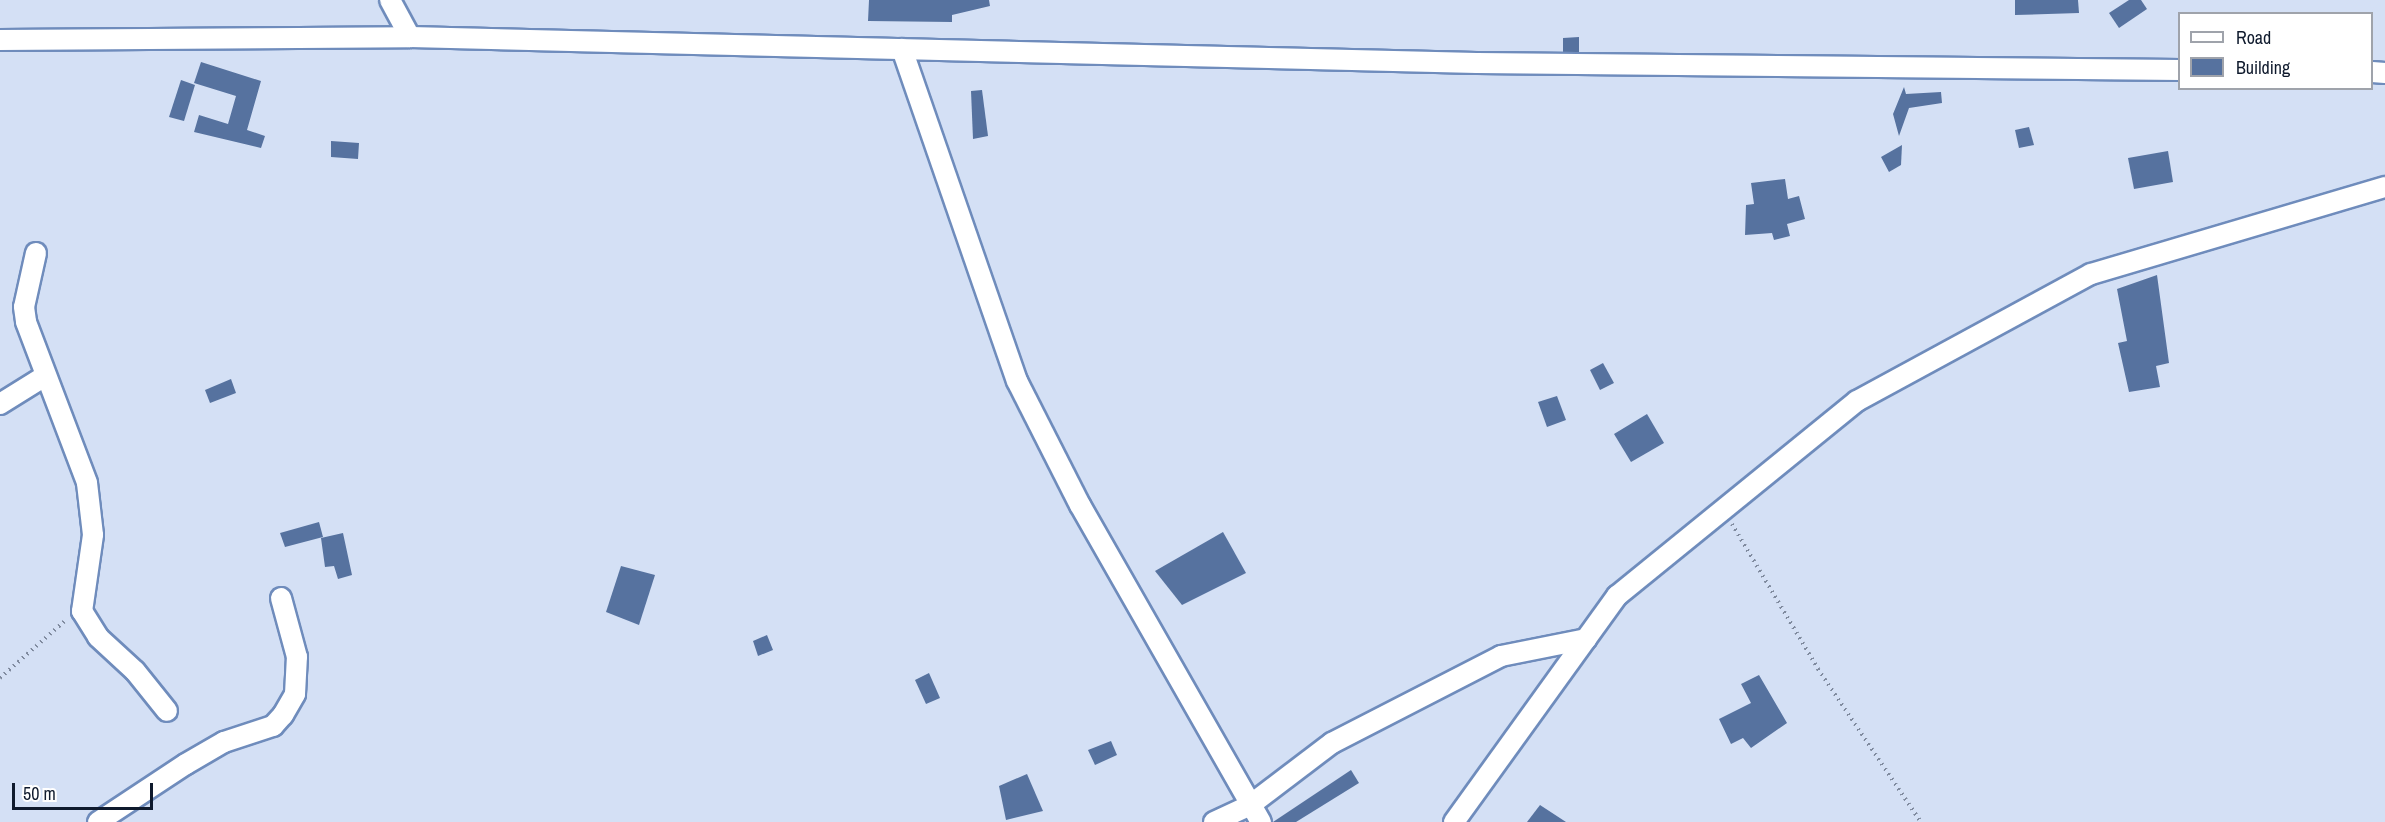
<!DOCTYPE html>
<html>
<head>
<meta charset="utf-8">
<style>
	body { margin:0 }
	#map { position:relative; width:2385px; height:822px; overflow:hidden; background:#d4e0f5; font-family:"Archivo Narrow",sans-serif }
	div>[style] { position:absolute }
	.building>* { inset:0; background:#56729f }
	.path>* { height:4px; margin-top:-2px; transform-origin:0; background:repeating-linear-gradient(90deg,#7f8a9e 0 1.5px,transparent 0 6px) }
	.roads { filter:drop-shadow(2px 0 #6f8cbc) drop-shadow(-2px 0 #6f8cbc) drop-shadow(0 2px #6f8cbc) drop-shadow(0 -2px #6f8cbc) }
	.street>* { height:20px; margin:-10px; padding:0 10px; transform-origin:10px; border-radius:10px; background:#fff }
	span { translate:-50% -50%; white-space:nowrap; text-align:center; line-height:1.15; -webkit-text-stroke:4.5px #fff; paint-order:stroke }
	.legend { position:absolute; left:2178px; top:12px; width:195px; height:78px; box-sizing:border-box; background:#fff; border:2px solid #9fa3ab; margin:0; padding:8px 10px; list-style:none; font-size:18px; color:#0f1a2d }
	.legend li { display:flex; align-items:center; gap:12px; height:30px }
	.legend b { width:30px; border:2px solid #9fa3ab }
	.scale { position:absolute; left:12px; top:783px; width:141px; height:27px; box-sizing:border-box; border:3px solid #0f1a2d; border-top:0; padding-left:8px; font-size:18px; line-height:21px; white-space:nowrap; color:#0f1a2d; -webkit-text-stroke:4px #fff; paint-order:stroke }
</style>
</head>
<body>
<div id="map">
	<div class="building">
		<div style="clip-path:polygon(869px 0,989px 0,990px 6px,952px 15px,952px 22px,868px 21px)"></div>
		<div style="clip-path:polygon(2015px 0,2078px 0,2079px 13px,2015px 15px)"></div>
		<div style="clip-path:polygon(2129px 0,2141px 0,2147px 9px,2119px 28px,2109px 13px)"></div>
		<div style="clip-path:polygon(1579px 37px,1579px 52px,1563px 52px,1563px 38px)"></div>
		<div style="clip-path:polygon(201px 62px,261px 81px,247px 130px,265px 136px,261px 148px,194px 132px,199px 115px,228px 124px,236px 96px,194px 83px)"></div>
		<div style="clip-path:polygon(181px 80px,195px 85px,184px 121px,169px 117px)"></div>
		<div style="clip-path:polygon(1904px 87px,1906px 94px,1941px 92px,1942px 103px,1909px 108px,1899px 136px,1893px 114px)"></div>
		<div style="clip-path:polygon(982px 90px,988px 136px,973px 139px,971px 91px)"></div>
		<div style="clip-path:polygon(2029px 127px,2034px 145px,2019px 148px,2015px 130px)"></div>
		<div style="clip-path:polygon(331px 141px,359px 143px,358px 159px,331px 157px)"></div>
		<div style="clip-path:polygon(1902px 145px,1901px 165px,1889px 172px,1881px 157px)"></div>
		<div style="clip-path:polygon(2168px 151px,2173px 182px,2134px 189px,2128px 158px)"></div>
		<div style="clip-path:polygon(1785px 179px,1788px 199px,1799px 196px,1805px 219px,1787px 224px,1790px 236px,1774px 240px,1772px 233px,1745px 235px,1746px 205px,1754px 204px,1751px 183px)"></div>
		<div style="clip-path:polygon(2157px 275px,2169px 363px,2156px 366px,2160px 387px,2129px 392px,2118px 343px,2127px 341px,2117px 289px)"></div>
		<div style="clip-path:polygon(1603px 363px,1614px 383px,1600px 390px,1590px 370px)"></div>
		<div style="clip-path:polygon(231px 379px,236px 393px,210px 403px,205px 390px)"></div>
		<div style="clip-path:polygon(1557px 396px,1566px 420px,1547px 427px,1538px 402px)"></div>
		<div style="clip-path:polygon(1647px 414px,1664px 443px,1631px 462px,1614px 434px)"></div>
		<div style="clip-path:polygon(319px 522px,323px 537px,285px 547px,280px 533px)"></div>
		<div style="clip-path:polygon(1223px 532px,1246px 573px,1182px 605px,1155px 571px)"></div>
		<div style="clip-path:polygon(343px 533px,352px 575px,338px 579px,334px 566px,325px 567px,321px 538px)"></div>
		<div style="clip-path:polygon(621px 566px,655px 575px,639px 625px,606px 612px)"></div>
		<div style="clip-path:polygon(767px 635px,773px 650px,758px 656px,753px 641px)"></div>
		<div style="clip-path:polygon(929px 673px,940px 698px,926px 704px,915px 680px)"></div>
		<div style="clip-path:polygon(1759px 675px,1787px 723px,1751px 748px,1743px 738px,1731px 744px,1719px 719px,1751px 703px,1741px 684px)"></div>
		<div style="clip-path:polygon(1111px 741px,1117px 755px,1095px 765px,1088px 750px)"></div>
		<div style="clip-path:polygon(1351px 770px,1359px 783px,1296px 822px,1273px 822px)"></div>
		<div style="clip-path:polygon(1027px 774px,1043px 811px,1006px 820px,999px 786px)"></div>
		<div style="clip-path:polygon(1540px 805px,1566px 822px,1527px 822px)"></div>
	</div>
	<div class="path">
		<div style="left:1732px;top:524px;width:169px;rotate:59.3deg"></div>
		<div style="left:1818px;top:669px;width:184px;rotate:56.1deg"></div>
		<div style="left:0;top:678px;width:89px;rotate:-41.4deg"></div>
	</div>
	<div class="roads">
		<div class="street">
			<div style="left:390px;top:0;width:42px;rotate:61.6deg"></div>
			<div style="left:0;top:40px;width:410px;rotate:-0.4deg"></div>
			<div style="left:410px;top:37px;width:1067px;rotate:1.4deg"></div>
			<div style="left:1477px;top:63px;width:703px;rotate:0.57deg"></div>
			<div style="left:902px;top:49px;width:351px;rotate:70.9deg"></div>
			<div style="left:1017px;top:381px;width:139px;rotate:63.1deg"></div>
			<div style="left:1080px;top:505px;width:365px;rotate:60.3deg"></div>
			<div style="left:2372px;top:72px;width:13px;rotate:4deg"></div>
			<div style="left:36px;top:253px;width:55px;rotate:102.5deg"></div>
			<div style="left:24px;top:307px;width:15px;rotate:82deg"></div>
			<div style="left:26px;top:322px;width:172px;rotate:69.2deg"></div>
			<div style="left:87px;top:483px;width:52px;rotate:83.4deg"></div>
			<div style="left:93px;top:535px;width:77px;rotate:98.2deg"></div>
			<div style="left:82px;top:611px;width:31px;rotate:58deg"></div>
			<div style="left:98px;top:637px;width:50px;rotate:42.6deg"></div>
			<div style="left:135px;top:671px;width:51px;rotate:51.3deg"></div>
			<div style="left:0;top:404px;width:53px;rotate:-31.9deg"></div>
			<div style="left:98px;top:822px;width:105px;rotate:-33.4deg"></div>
			<div style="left:186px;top:764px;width:44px;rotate:-30.1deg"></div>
			<div style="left:224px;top:742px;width:52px;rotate:-18.1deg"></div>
			<div style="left:273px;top:726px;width:15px;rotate:-48deg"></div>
			<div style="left:283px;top:715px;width:24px;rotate:-60deg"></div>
			<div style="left:295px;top:694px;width:37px;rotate:-87deg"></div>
			<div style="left:297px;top:657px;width:61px;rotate:-105.2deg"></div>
			<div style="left:1214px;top:822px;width:38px;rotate:-25deg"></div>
			<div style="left:1249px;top:806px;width:104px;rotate:-37.2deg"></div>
			<div style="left:1332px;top:743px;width:190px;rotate:-27.2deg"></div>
			<div style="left:1501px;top:656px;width:87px;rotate:-11.3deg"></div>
			<div style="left:1454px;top:822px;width:279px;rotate:-54.2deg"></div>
			<div style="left:1617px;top:596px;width:309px;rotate:-39.1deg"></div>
			<div style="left:1857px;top:401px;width:266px;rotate:-28.5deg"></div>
			<div style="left:2091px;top:274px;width:307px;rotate:-16.5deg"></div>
		</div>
	</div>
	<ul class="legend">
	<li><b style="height:8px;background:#fff"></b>Road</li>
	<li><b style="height:16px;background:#56729f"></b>Building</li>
	</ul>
	<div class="scale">50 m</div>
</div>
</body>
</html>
